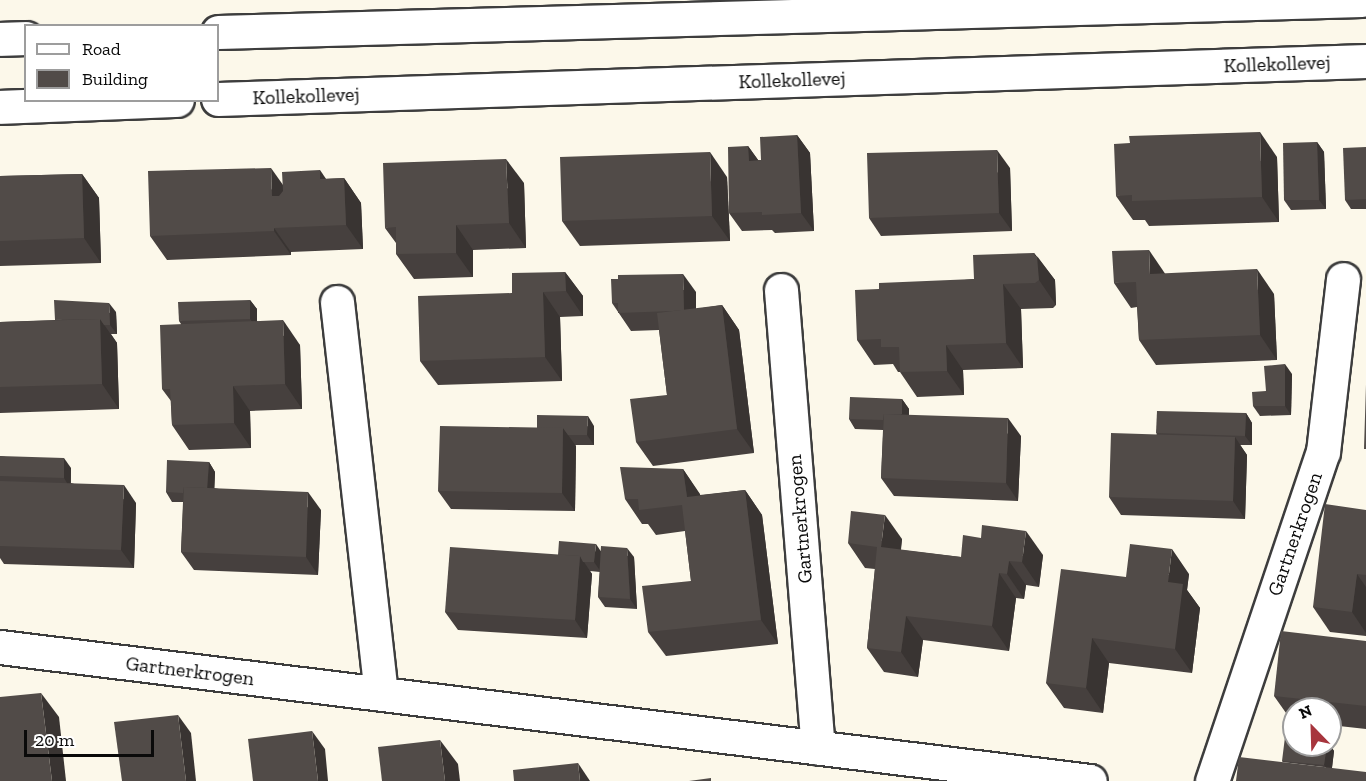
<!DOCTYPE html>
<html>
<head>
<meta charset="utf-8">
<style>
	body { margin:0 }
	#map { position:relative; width:1366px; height:781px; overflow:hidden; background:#fcf8ea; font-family:"Zilla Slab",serif }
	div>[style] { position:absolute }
	.roads { filter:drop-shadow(2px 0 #3d3d3d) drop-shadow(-2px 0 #3d3d3d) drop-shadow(0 2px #3d3d3d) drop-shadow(0 -2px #3d3d3d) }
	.minor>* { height:33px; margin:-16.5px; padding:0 16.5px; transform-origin:16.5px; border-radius:16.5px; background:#fff }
	.wall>* { inset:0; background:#46403e }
	.shaded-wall>* { inset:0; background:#393432 }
	.building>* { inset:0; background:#514b48 }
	span { translate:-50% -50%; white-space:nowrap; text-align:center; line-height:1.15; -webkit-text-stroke:6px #fff; paint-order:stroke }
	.street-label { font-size:20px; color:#0a0a0a }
	.legend { position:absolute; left:24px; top:24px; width:195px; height:78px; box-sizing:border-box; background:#fff; border:2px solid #9d9d9d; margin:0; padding:8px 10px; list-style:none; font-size:18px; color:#0a0a0a }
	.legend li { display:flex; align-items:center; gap:12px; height:30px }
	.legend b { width:30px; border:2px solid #9d9d9d }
	.north { position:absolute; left:1282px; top:697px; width:60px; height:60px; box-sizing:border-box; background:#fff; border:2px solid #9d9d9d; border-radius:50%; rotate:337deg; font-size:16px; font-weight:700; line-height:24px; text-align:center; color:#0a0a0a }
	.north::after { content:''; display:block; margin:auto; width:21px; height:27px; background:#a7353d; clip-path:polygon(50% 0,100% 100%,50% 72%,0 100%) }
	.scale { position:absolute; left:24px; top:730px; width:130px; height:27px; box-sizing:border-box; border:3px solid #0a0a0a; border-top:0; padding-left:8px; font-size:18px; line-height:21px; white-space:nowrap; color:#0a0a0a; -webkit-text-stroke:4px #fff; paint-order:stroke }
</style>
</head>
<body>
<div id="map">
	<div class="roads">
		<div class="minor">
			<div style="left:218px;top:32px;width:1144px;rotate:-1.6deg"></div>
			<div style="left:0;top:39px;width:26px;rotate:-2deg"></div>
			<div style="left:218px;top:99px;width:1149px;rotate:-1.9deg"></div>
			<div style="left:0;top:107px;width:177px;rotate:-2.3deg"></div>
			<div style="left:781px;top:290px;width:459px;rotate:85.4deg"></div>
			<div style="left:337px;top:302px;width:394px;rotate:83.6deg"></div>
			<div style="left:0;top:647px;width:1098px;rotate:7.01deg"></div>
			<div style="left:1212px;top:781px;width:347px;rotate:-71.4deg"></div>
			<div style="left:1323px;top:452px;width:174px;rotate:-83.4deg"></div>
		</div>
	</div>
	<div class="wall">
		<div style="clip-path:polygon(797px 135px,810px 153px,814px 231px,775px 233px,772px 230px,742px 231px,729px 213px,748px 146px,758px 160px,761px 160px)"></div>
		<div style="clip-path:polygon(1317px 142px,1324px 152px,1326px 209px,1291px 210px,1284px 200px)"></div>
		<div style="clip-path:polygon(1366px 147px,1366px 209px,1351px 209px,1345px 200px)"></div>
		<div style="clip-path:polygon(1277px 157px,1279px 222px,1149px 226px,1145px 220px,1133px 220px,1116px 196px)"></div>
		<div style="clip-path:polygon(1010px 168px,1012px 231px,881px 236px,869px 218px)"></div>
		<div style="clip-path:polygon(82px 174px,99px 198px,101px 263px,0 266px,0 176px)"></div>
		<div style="clip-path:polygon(727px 177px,730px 241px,580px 246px,562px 221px)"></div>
		<div style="clip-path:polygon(344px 178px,361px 203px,363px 249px,291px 252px,291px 255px,167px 260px,150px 236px,283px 185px,326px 179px)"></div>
		<div style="clip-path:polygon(524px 183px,526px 248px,473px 250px,473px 277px,414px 279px,396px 254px,396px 243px,385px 228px)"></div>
		<div style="clip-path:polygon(1034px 253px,1055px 280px,1056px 305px,1053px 308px,1021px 309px,1023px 368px,963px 370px,964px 395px,917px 397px,900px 372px,898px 372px,893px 364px,874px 365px,857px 340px,879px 289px,974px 279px)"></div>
		<div style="clip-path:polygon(565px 272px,583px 296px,583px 316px,560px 317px,562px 381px,438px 385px,420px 361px,512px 293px)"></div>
		<div style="clip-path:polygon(1165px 274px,1274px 294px,1277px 360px,1156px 365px,1139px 340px,1137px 307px,1131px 308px,1114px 283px)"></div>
		<div style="clip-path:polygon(618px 279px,696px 292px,696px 309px,722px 305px,739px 330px,754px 453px,653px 466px,636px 442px,667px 395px,659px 330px,631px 331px,612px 303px)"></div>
		<div style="clip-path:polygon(250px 300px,257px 309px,257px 321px,300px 345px,302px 409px,250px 411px,251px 448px,189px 450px,172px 425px,171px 401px,162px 389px,181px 324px,179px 321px)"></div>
		<div style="clip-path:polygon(116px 312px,117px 334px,111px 334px,117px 343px,119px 409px,0 413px,0 322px,55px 320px)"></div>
		<div style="clip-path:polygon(1292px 374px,1291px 415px,1260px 416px,1253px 406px,1266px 391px)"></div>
		<div style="clip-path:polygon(902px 399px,909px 409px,909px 415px,1021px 436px,1018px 501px,894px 496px,881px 478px,883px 430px,855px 429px,849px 419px)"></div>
		<div style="clip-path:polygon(1246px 413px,1252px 423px,1252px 445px,1240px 445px,1247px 455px,1245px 519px,1121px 515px,1109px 497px,1157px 434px,1156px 433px)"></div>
		<div style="clip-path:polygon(594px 426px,594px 445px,575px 445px,576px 446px,575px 511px,451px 509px,438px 491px,537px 428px)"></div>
		<div style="clip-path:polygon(0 456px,71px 468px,71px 483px,136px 503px,134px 568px,4px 564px,0 558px)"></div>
		<div style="clip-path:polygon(209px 462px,215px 472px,214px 488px,321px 510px,318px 575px,194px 570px,181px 552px,183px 502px,172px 502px,166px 492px)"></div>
		<div style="clip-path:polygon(683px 469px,700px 495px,745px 490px,762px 515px,778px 644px,666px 656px,648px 632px,691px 581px,685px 531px,656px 535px,648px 524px,642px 524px,625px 499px)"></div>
		<div style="clip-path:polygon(1366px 510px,1366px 636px,1330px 632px,1313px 607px)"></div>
		<div style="clip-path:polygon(902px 539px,901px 550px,961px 557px,1043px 555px,1039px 587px,1026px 585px,1024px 599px,1016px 598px,1009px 651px,923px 640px,918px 677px,884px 672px,867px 648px,875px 569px,865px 568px,848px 543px)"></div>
		<div style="clip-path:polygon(601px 551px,634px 557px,637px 609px,605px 607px,598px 597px,600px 572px,590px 571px,592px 574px,587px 638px,458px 630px,445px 612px,558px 555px)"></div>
		<div style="clip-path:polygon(1189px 574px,1187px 590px,1200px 608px,1192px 673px,1109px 663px,1103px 713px,1064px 708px,1046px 683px,1126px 577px)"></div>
		<div style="clip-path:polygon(1366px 641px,1366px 729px,1330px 725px,1330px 709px,1294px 709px,1294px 720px,1291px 720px,1274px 696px)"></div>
		<div style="clip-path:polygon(1294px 745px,1330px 745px,1334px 751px,1332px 768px,1282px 762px)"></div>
	</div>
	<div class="shaded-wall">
		<div style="clip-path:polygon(1260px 132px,1277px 157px,1279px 222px,1262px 197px)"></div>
		<div style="clip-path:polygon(797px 135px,810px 153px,814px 231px,801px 213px)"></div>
		<div style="clip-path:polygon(1317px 142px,1324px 152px,1326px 209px,1319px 200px)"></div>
		<div style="clip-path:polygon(748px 146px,761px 164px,749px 161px)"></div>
		<div style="clip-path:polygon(997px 150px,1010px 168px,1012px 231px,999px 213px)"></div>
		<div style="clip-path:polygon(710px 152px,727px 177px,730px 241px,712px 216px)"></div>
		<div style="clip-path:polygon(506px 159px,524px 183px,526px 248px,509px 223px)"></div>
		<div style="clip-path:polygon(271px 168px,288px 192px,289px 221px,272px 196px)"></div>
		<div style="clip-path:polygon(320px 170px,337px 195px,320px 179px)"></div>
		<div style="clip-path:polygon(82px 174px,99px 198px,101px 263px,84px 238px)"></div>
		<div style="clip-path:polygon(344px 178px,361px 203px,363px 249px,346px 225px)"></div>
		<div style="clip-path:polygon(456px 225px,473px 250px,473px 277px,456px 253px)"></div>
		<div style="clip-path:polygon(274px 228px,291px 252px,291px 255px,274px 231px)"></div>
		<div style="clip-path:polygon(1149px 250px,1166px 275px,1150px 274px)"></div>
		<div style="clip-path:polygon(1034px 253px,1038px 258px,1037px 256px,1055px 280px,1056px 305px,1039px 280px)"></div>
		<div style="clip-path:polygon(1257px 269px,1274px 294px,1277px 360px,1260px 335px)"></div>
		<div style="clip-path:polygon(565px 272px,583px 296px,583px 316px,566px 291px)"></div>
		<div style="clip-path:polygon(683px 274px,696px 292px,696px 329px,684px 311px)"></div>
		<div style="clip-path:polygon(1003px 284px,1021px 309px,1023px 368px,1006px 343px)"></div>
		<div style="clip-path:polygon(543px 292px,560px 317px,562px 381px,545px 357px)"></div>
		<div style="clip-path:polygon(250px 300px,257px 309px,257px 329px,250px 319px)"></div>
		<div style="clip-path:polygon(109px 303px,116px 312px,117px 334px,110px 325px)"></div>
		<div style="clip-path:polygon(722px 305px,739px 330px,754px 453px,737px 429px)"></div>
		<div style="clip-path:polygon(100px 319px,117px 343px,119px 409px,102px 384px)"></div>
		<div style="clip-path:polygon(283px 320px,300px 345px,302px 409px,285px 384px)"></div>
		<div style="clip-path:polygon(946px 345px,963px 370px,964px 395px,947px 371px)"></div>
		<div style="clip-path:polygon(1285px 364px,1292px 374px,1291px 415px,1285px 406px)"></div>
		<div style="clip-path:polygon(233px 386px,250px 411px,251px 448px,234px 423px)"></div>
		<div style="clip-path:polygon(902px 399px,909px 409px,908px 431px,901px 421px)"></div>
		<div style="clip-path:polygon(1246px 413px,1252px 423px,1252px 445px,1245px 436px)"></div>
		<div style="clip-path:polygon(588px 416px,594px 426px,594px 445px,587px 435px)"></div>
		<div style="clip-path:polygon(1008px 418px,1021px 436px,1018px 501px,1006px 483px)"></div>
		<div style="clip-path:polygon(563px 428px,576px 446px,575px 511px,562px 493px)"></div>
		<div style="clip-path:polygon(1235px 437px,1247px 455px,1245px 519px,1233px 501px)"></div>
		<div style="clip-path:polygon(64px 458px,71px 468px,70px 488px,64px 478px)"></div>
		<div style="clip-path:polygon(209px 462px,215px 472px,214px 504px,207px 494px)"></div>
		<div style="clip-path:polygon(683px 469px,700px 494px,704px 521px,687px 497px)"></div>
		<div style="clip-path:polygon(124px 485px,136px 503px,134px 568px,121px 550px)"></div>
		<div style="clip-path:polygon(745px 490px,762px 515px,778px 644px,761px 620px)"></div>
		<div style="clip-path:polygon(308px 492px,321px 510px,318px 575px,306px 557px)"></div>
		<div style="clip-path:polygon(885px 515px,902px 539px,898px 572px,881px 547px)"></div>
		<div style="clip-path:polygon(1026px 531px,1043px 555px,1039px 587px,1022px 562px)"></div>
		<div style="clip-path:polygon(596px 544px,602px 553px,601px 572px,594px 562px)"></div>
		<div style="clip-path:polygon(627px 548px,634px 557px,637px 609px,630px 599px)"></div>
		<div style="clip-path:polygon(1172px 549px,1189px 574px,1187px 590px,1200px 608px,1192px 673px,1175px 649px,1168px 582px)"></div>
		<div style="clip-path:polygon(580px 556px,592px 574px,587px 638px,575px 620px)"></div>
		<div style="clip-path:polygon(1009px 561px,1026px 585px,1024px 599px,1007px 574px)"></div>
		<div style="clip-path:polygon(999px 573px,1016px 598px,1009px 651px,992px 626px)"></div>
		<div style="clip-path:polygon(1357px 574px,1366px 587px,1366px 633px,1352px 612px)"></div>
		<div style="clip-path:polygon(906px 616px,923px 640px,918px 677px,901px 652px)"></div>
		<div style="clip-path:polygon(1092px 638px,1109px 663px,1103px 713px,1086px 688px)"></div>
		<div style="clip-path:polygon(41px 693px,59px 717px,66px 781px,52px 781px)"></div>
		<div style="clip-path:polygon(178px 715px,191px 733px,196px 781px,186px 781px)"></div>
		<div style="clip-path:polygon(312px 731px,325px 749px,328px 781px,318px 781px)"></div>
		<div style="clip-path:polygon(440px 740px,458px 764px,460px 781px,445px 781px)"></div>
		<div style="clip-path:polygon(1327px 745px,1330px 745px,1334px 751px,1331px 775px,1324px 765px)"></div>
		<div style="clip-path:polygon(578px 763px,590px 781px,580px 781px)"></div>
	</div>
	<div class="building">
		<div style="clip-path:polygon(1260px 132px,1262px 197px,1132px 201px,1132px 195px,1116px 196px,1114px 144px,1130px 143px,1129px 136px)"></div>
		<div style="clip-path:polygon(797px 135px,801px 213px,762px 215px,762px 212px,729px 213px,728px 147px,748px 146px,749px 161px,761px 160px,760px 137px)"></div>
		<div style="clip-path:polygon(1317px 142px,1319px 200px,1284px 200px,1283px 143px)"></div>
		<div style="clip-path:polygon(1366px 147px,1366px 199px,1345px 200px,1343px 148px)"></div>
		<div style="clip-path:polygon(997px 150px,999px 213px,869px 218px,867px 153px)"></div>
		<div style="clip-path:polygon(710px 152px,712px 216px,562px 221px,560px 157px)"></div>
		<div style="clip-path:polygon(506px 159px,509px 223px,456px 225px,456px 253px,396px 254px,396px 227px,385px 228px,383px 163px)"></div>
		<div style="clip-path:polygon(271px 168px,272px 196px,279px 196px,283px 191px,282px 172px,320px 170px,320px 179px,344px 178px,346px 225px,274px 228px,274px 231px,150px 236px,148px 171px)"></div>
		<div style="clip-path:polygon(82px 174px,84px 238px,0 241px,0 176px)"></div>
		<div style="clip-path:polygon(1149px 250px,1150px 274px,1257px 269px,1260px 335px,1139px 340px,1136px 282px,1114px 283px,1112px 251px)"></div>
		<div style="clip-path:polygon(1034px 253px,1035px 256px,1037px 256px,1039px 280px,1035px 283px,1003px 284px,1006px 343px,946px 345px,947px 371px,900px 372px,899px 347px,881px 347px,881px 339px,857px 340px,855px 290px,879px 289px,879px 283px,974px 279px,973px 255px)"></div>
		<div style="clip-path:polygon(565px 272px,566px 291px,543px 292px,545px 357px,420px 361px,418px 296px,512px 293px,512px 273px)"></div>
		<div style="clip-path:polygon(683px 274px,684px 310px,673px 311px,618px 313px,618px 303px,612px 303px,611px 279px,618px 279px,618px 275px)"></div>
		<div style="clip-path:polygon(54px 300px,109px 303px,110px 325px,104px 325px,100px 319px,55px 320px)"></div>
		<div style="clip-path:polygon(250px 300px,250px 319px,179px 321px,178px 302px)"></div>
		<div style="clip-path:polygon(722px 305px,737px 429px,636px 442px,630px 399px,667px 395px,657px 313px)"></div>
		<div style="clip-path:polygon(100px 319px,102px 384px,0 387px,0 322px)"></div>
		<div style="clip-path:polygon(283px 320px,285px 384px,233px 386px,234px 423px,172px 425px,170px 389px,162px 389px,160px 325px)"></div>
		<div style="clip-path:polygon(1285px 364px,1285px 406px,1253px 406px,1252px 392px,1266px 391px,1264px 366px)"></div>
		<div style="clip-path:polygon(1366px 384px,1366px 449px,1364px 449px)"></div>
		<div style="clip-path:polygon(850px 397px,902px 399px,902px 414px,884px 414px,883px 420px,849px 419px)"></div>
		<div style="clip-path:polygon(1157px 411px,1246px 413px,1245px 436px,1156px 433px)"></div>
		<div style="clip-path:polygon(884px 414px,1008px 418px,1006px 483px,881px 478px)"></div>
		<div style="clip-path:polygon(537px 415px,588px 416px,587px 435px,568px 435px,563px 428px,537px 428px)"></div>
		<div style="clip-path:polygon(440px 426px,563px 428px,562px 493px,438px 491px)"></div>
		<div style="clip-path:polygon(1111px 433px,1235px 437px,1233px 501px,1109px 497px)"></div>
		<div style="clip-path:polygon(0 456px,64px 458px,64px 478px,0 476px)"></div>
		<div style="clip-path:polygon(167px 460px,209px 462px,207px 488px,184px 487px,183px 493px,166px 492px)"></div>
		<div style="clip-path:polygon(620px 467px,683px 469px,687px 497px,745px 490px,761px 620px,648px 632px,642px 586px,691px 581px,682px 505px,639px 510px,638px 499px,625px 499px)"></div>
		<div style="clip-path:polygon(0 481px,124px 485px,121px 550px,0 546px)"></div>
		<div style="clip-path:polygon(184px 487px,308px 492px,306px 557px,181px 552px)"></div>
		<div style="clip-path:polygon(1325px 504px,1366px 510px,1366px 575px,1357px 574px,1352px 612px,1313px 607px)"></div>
		<div style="clip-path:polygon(851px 511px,885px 515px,881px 547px,961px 557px,963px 535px,981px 538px,982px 525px,1026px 531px,1022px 562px,1009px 561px,1007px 574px,999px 573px,992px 626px,906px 616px,901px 652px,867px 648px,877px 547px,848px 543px)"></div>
		<div style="clip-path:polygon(559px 541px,596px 544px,594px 562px,583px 562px,580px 556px,558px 555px)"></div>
		<div style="clip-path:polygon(1130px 544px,1172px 549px,1168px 582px,1183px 584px,1175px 649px,1092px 638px,1086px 688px,1046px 683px,1061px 569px,1126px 577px)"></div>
		<div style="clip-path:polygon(601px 546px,627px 548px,630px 599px,598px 597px)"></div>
		<div style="clip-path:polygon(450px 547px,580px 556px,575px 620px,445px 612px)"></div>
		<div style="clip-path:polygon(1281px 631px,1366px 641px,1366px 706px,1274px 696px)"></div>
		<div style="clip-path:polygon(41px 693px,52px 781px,0 781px,0 697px)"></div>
		<div style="clip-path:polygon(178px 715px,186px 781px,122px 781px,114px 722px)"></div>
		<div style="clip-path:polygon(312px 731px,318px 781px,253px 781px,248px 739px)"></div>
		<div style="clip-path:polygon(1285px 737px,1294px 738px,1294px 745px,1327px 745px,1324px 765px,1282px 761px)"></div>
		<div style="clip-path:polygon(440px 740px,445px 781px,382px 781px,378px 747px)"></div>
		<div style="clip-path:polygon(1239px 757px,1366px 772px,1366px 781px,1236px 781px)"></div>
		<div style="clip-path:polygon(578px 763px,580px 781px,514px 781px,513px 770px)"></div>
		<div style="clip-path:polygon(711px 778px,711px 781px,689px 781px)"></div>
	</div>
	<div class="street-label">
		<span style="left:1277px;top:64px;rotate:-2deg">Kollekollevej</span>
		<span style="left:792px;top:80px;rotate:-2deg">Kollekollevej</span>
		<span style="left:306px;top:96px;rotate:-2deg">Kollekollevej</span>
		<span style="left:800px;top:519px;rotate:-95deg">Gartnerkrogen</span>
		<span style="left:1295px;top:534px;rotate:-71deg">Gartnerkrogen</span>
		<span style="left:190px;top:671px;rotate:7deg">Gartnerkrogen</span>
	</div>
	<ul class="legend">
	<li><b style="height:8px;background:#fff"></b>Road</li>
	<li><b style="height:16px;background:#514b48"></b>Building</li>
	</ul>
	<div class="north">N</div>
	<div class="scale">20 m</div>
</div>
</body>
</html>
